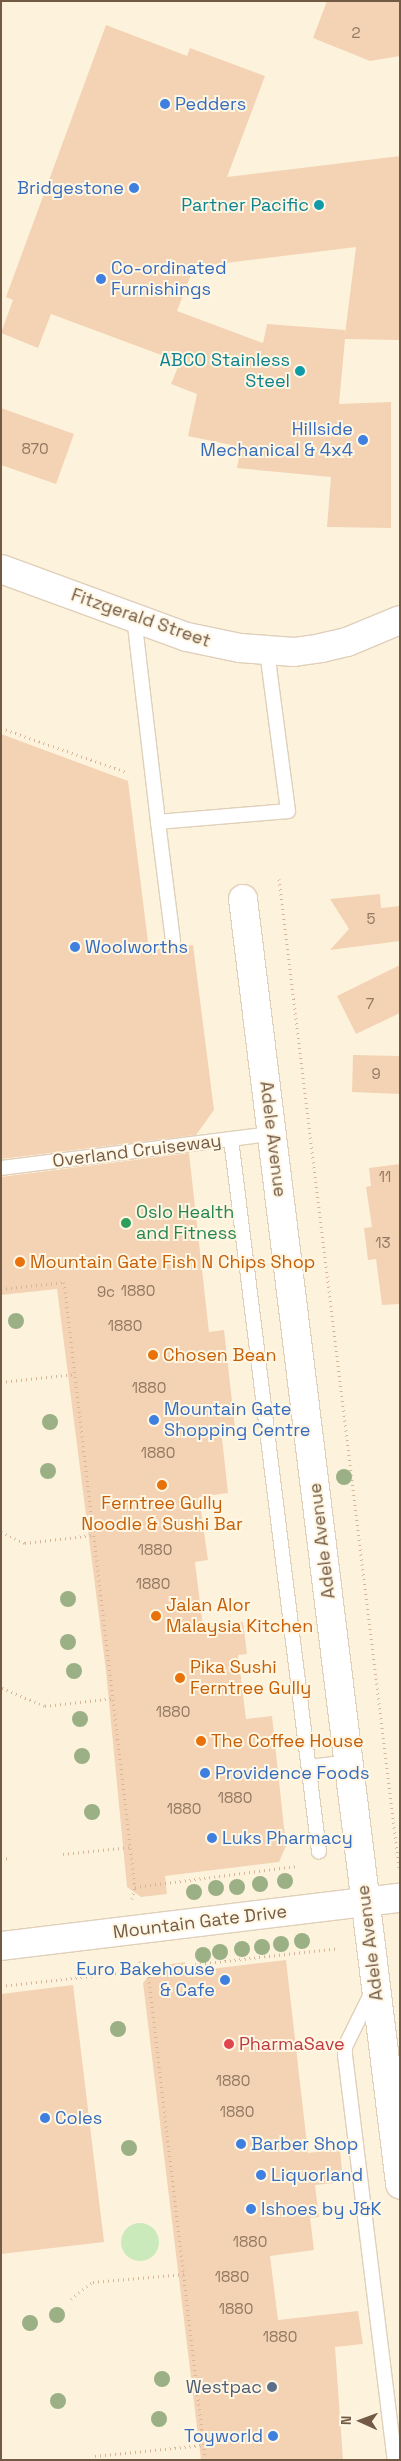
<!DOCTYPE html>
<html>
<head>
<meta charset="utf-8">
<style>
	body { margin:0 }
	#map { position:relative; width:401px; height:2461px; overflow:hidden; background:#fdf3dd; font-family:"Space Grotesk",sans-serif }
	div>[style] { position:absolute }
	.green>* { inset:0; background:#cbeabc }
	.round { border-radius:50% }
	.building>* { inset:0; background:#f3d3b4 }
	.path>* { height:3px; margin-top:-1.5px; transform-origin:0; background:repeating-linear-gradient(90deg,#d7b698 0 1px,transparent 0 5px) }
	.roads { filter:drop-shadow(1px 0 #e0cfba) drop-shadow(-1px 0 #e0cfba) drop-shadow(0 1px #e0cfba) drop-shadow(0 -1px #e0cfba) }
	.lane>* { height:14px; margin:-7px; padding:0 7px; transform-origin:7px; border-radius:7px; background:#fff }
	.street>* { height:28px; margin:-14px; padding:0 14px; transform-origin:14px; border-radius:14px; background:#fff }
	.trees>* { width:16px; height:16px; margin:-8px; border-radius:50%; background:#9bb085 }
	.dots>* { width:14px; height:14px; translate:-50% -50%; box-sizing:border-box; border:2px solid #fff7e4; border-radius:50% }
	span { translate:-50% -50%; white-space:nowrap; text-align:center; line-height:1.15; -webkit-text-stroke:4px #fff7e4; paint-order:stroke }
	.number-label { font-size:15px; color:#937861 }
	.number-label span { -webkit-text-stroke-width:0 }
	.shop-label { font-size:18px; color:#366cbe }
	.left { translate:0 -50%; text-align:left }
	.right { translate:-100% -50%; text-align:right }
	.culture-label { font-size:18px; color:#0d838f }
	.street-label { font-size:18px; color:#735a45 }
	.leisure-label { font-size:18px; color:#27864d }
	.food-label { font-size:18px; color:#c56008 }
	.health-label { font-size:18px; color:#be3a42 }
	.service-label { font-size:18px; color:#4e5e75 }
	.frame { position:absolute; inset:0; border:2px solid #735a45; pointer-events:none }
	.north { position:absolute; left:336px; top:2396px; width:50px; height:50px; -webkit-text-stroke:4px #fff7e4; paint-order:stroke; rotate:272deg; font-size:14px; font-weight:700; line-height:20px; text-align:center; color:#735a45 }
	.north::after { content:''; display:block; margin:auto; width:18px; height:22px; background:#735a45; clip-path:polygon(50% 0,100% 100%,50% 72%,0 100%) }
</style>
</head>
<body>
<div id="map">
	<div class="green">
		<div class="round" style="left:121px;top:2223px;width:38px;height:38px"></div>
	</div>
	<div class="building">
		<div style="clip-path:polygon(327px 1px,400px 1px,400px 56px,370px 61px,313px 38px)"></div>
		<div style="clip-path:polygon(evenodd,106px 25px,187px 56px,190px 48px,265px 76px,227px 177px,400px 156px,400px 340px,345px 339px,339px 404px,391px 402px,391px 528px,327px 527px,331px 477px,237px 468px,241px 447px,188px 436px,197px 394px,171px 384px,180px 362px,51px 314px,38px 348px,1px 333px,13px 300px,6px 297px,106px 25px,356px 247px,345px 334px,346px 330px,267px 324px,263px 343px,177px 311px,194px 267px,356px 247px)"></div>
		<div style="clip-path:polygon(1px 408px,74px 434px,56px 484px,1px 465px)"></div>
		<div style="clip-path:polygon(1px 734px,128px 781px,149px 950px,193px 945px,214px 1110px,196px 1135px,1px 1159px)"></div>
		<div style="clip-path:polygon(380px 894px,381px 908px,400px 906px,400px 941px,330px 950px,349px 929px,330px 899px)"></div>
		<div style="clip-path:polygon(400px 965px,400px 1013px,356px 1034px,337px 996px)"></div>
		<div style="clip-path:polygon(353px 1055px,400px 1056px,400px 1094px,352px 1092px)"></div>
		<div style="clip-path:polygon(189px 1153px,209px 1332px,224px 1330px,235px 1428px,221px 1429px,228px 1493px,199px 1497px,208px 1560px,195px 1562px,203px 1627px,243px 1622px,247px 1654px,238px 1655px,246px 1719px,272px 1716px,286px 1846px,279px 1862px,165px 1876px,167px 1894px,141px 1897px,127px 1887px,106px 1671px,57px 1289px,1px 1295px,1px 1177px)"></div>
		<div style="clip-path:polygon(400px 1164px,400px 1304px,382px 1305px,376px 1259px,368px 1260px,364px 1228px,372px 1227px,366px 1187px,371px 1186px,369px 1168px)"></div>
		<div style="clip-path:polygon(286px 1960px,308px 2153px,340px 2149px,343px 2182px,315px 2185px,319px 2217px,310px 2218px,314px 2250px,270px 2256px,278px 2320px,358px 2311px,363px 2344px,335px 2347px,343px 2460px,201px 2460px,143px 1983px,157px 1966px,185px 1962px,186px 1972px)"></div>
		<div style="clip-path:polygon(73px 1985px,104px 2242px,1px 2254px,1px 1994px)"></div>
	</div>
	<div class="path">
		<div style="left:1px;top:728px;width:133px;rotate:19.4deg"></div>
		<div style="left:279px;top:879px;width:996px;rotate:83.08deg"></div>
		<div style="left:1px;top:1289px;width:63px;rotate:-6.3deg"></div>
		<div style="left:64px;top:1282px;width:609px;rotate:83.31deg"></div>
		<div style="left:1px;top:1382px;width:74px;rotate:-6.2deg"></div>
		<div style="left:1px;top:1532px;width:26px;rotate:25deg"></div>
		<div style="left:25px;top:1543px;width:69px;rotate:-6.6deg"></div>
		<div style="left:2px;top:1688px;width:47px;rotate:22.7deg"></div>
		<div style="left:45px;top:1706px;width:70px;rotate:-6.5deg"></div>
		<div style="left:63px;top:1854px;width:68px;rotate:-5.9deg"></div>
		<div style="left:1px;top:1859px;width:10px;rotate:-6deg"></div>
		<div style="left:132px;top:1899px;width:12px;rotate:-76deg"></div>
		<div style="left:135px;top:1887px;width:163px;rotate:-7.4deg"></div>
		<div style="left:140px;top:1961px;width:12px;rotate:81deg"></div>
		<div style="left:148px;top:1972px;width:491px;rotate:83.3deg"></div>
		<div style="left:1px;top:1986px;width:339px;rotate:-6.4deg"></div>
		<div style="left:71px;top:2299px;width:28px;rotate:-38deg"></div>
		<div style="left:93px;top:2282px;width:92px;rotate:-5deg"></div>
		<div style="left:95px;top:2456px;width:109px;rotate:-5.8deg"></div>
	</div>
	<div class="roads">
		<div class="lane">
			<div style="left:134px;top:617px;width:206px;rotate:83.3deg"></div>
			<div style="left:158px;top:822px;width:130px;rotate:-4.8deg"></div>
			<div style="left:288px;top:811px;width:161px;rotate:-97.5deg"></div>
			<div style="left:158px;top:822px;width:120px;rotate:82.8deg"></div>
			<div style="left:231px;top:1139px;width:718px;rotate:82.96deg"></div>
			<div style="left:1px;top:1168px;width:273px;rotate:-7.2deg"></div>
			<div style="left:309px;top:1767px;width:40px;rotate:-7.1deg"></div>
			<div style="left:373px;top:1990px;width:64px;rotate:116.2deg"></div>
			<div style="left:345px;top:2047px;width:8px;rotate:90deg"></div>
			<div style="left:345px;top:2055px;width:408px;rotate:83deg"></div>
		</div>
		<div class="street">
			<div style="left:1px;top:569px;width:198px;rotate:20.1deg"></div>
			<div style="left:187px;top:637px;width:54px;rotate:11.7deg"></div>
			<div style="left:240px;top:648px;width:54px;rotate:4.2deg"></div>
			<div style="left:294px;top:652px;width:27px;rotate:-8deg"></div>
			<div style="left:321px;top:648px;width:27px;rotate:-13deg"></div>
			<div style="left:347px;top:642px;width:57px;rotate:-22.5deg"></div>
			<div style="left:243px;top:899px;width:1295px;rotate:83.03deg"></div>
			<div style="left:1px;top:1946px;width:402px;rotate:-6.9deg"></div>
		</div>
	</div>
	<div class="trees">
		<div style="left:16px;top:1321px"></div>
		<div style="left:50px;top:1422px"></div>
		<div style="left:48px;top:1471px"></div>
		<div style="left:344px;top:1477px"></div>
		<div style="left:68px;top:1599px"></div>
		<div style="left:68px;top:1642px"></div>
		<div style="left:74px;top:1671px"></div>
		<div style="left:80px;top:1719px"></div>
		<div style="left:82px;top:1756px"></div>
		<div style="left:92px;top:1812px"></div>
		<div style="left:285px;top:1881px"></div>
		<div style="left:260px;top:1884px"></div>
		<div style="left:237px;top:1887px"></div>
		<div style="left:216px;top:1888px"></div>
		<div style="left:194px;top:1892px"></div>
		<div style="left:302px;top:1941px"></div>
		<div style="left:281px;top:1944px"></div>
		<div style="left:262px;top:1947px"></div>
		<div style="left:242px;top:1949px"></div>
		<div style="left:220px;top:1952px"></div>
		<div style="left:203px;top:1955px"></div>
		<div style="left:118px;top:2029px"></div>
		<div style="left:129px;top:2148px"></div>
		<div style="left:57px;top:2315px"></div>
		<div style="left:30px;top:2323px"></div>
		<div style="left:162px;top:2379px"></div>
		<div style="left:58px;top:2401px"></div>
		<div style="left:159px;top:2419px"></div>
	</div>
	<div class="dots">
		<div style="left:165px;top:104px;background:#3f7fe0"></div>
		<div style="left:134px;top:188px;background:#3f7fe0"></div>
		<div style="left:319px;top:205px;background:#0f9aa8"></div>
		<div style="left:101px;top:279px;background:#3f7fe0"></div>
		<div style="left:300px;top:371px;background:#0f9aa8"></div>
		<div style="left:363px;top:440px;background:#3f7fe0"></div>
		<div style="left:75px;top:947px;background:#3f7fe0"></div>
		<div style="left:126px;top:1223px;background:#2e9e5b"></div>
		<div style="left:20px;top:1262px;background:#e8710a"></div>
		<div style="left:153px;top:1355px;background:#e8710a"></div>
		<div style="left:154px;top:1420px;background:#3f7fe0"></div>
		<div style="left:162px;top:1485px;background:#e8710a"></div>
		<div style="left:156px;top:1616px;background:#e8710a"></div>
		<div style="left:180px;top:1678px;background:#e8710a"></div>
		<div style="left:201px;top:1741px;background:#e8710a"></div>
		<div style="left:205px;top:1773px;background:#3f7fe0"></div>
		<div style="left:212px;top:1838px;background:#3f7fe0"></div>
		<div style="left:225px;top:1980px;background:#3f7fe0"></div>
		<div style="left:229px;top:2044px;background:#e0444e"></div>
		<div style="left:45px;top:2118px;background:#3f7fe0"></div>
		<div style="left:241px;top:2144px;background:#3f7fe0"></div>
		<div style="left:261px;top:2175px;background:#3f7fe0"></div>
		<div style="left:251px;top:2209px;background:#3f7fe0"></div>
		<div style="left:272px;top:2387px;background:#5c6f8a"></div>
		<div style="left:273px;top:2436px;background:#3f7fe0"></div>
	</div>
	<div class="number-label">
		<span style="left:356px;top:33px">2</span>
		<span style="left:35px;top:449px">870</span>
		<span style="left:371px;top:919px">5</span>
		<span style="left:370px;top:1004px">7</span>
		<span style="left:376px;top:1074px">9</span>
		<span style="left:385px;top:1177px">11</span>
		<span style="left:383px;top:1243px">13</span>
		<span style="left:138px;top:1291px">1880</span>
		<span style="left:106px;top:1292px">9c</span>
		<span style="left:125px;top:1326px">1880</span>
		<span style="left:149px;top:1388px">1880</span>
		<span style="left:158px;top:1453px">1880</span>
		<span style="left:155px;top:1550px">1880</span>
		<span style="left:153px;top:1584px">1880</span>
		<span style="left:173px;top:1712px">1880</span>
		<span style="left:235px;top:1798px">1880</span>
		<span style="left:184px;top:1809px">1880</span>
		<span style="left:233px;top:2081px">1880</span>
		<span style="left:237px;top:2112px">1880</span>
		<span style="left:250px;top:2242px">1880</span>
		<span style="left:232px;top:2277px">1880</span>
		<span style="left:236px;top:2309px">1880</span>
		<span style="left:280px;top:2337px">1880</span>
	</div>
	<div class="shop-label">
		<span class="left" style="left:175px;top:104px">Pedders</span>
		<span class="right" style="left:124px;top:188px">Bridgestone</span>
		<span class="left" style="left:111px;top:279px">Co-ordinated<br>Furnishings</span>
		<span class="right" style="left:353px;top:440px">Hillside<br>Mechanical &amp; 4x4</span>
		<span class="left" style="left:85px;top:947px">Woolworths</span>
		<span class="left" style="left:164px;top:1420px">Mountain Gate<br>Shopping Centre</span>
		<span class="left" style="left:215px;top:1773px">Providence Foods</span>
		<span class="left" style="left:222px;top:1838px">Luks Pharmacy</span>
		<span class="right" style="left:215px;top:1980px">Euro Bakehouse<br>&amp; Cafe</span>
		<span class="left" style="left:55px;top:2118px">Coles</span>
		<span class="left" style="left:251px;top:2144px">Barber Shop</span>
		<span class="left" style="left:271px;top:2175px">Liquorland</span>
		<span class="left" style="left:261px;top:2209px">Ishoes by J&amp;K</span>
		<span class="right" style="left:263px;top:2436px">Toyworld</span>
	</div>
	<div class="culture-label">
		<span class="right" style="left:309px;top:205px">Partner Pacific</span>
		<span class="right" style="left:290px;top:371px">ABCO Stainless<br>Steel</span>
	</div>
	<div class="street-label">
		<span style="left:141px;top:618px;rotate:19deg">Fitzgerald Street</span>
		<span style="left:273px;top:1139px;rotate:83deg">Adele Avenue</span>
		<span style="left:137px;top:1151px;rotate:-7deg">Overland Cruiseway</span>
		<span style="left:322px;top:1541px;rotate:-97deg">Adele Avenue</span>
		<span style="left:200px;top:1922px;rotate:-7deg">Mountain Gate Drive</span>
		<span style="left:370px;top:1943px;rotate:-97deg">Adele Avenue</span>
	</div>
	<div class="leisure-label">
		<span class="left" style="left:136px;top:1223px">Oslo Health<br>and Fitness</span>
	</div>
	<div class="food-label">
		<span class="left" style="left:30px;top:1262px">Mountain Gate Fish N Chips Shop</span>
		<span class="left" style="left:163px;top:1355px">Chosen Bean</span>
		<span style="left:162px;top:1514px">Ferntree Gully<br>Noodle &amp; Sushi Bar</span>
		<span class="left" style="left:166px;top:1616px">Jalan Alor<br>Malaysia Kitchen</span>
		<span class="left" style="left:190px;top:1678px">Pika Sushi<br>Ferntree Gully</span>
		<span class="left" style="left:211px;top:1741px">The Coffee House</span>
	</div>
	<div class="health-label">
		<span class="left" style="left:239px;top:2044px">PharmaSave</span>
	</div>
	<div class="service-label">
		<span class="right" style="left:262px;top:2387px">Westpac</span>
	</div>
	<div class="frame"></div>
	<div class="north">N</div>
</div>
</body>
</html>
